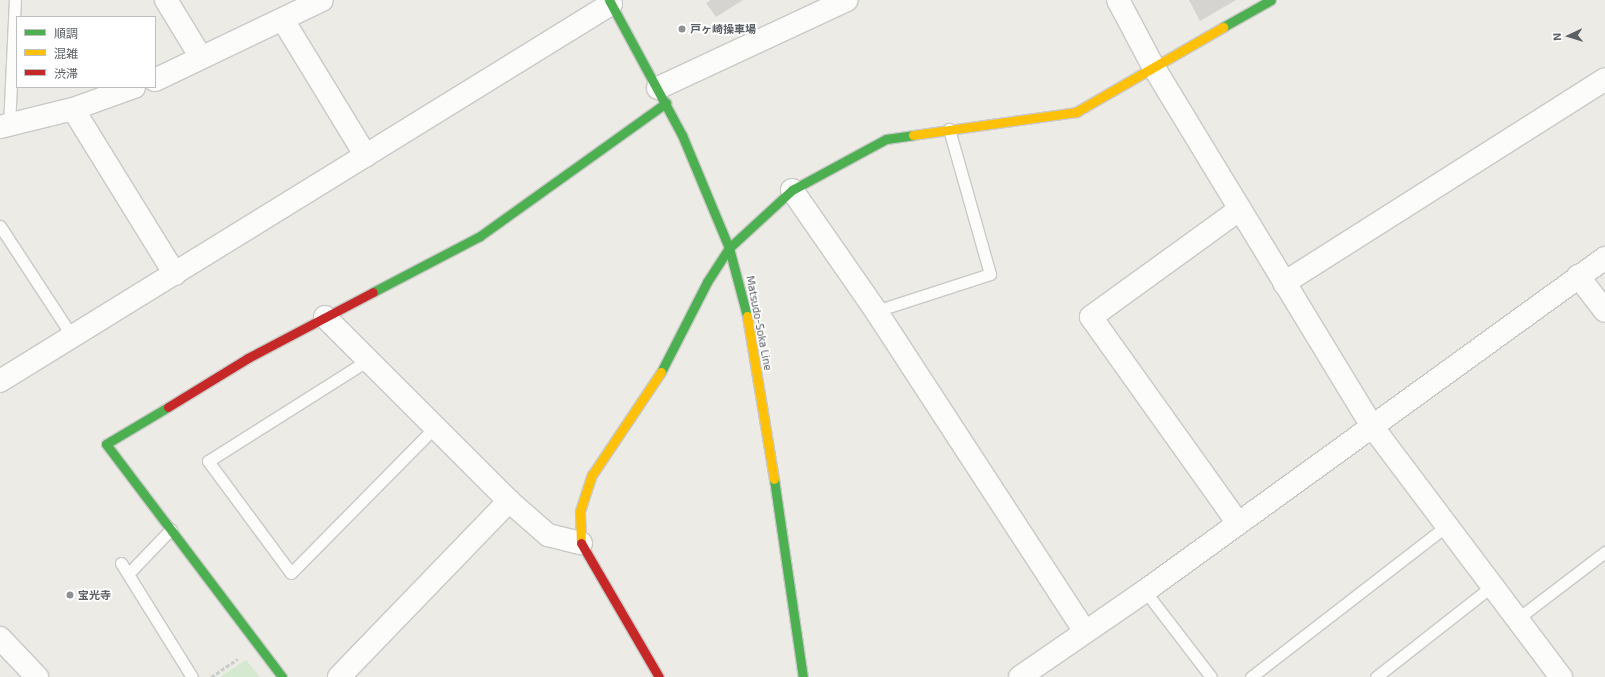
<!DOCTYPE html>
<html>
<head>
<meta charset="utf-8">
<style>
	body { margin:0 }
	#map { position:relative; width:1605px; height:677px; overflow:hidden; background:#ecebe6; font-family:"Exo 2","Noto Sans JP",sans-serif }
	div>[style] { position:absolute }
	.green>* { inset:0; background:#d4e9d0 }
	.building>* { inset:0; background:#d6d4d1 }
	.path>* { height:2.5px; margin-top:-1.25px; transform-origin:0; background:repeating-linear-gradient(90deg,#c8cdca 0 4px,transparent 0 6px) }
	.roads { filter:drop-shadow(1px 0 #c9c9c8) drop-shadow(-1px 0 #c9c9c8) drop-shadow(0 1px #c9c9c8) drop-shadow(0 -1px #c9c9c8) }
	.lane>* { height:11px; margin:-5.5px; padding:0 5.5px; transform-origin:5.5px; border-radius:5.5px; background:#fcfcfb }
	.street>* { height:22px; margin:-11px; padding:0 11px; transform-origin:11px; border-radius:11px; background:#fcfcfb }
	.fast>* { height:9px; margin:-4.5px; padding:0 4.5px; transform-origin:4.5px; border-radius:4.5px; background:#4caf50 }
	.slow>* { height:9px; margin:-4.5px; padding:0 4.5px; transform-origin:4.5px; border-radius:4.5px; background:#ffc107 }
	.jam>* { height:9px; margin:-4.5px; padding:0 4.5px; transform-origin:4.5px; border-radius:4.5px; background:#c62828 }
	.dots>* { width:11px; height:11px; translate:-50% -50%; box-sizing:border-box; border:2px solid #fff; border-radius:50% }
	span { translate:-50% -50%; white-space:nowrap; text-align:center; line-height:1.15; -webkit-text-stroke:3.5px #fff; paint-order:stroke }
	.poi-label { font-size:11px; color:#5b6065; font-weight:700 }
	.left { translate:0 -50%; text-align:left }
	.street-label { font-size:11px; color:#5b6065 }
	.legend { position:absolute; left:16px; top:16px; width:140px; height:72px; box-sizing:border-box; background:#fff; border:1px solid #bdbfc1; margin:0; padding:5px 7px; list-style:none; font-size:12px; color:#5b6065 }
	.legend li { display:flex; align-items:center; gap:8px; height:20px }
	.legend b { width:20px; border:1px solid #bdbfc1 }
	.north { position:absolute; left:1549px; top:16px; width:40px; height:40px; -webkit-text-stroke:3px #fff; paint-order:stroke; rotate:266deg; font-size:11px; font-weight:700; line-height:16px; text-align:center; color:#5b6065 }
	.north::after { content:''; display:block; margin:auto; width:14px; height:18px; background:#5b6065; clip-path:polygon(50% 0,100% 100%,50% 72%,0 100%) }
</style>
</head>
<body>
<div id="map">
	<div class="green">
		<div style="clip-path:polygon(246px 660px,260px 677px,220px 677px)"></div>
	</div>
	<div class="building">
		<div style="clip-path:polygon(711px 0,743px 0,716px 17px,706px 3px)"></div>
		<div style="clip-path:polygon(1189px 0,1236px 0,1200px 21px)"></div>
	</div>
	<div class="path">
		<div style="left:211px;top:677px;width:32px;rotate:-34deg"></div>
	</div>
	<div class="roads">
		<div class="lane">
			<div style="left:9px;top:126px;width:126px;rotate:-87.3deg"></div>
			<div style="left:0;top:226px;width:131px;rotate:56.8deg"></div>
			<div style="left:876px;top:311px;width:120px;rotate:-18deg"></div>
			<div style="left:990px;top:274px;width:151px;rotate:-105.8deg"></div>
			<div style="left:368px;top:360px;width:189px;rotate:147.7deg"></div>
			<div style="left:208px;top:461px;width:139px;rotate:53.5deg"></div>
			<div style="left:291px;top:573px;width:205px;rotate:-45.4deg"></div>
			<div style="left:121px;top:563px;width:134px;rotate:58.1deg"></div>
			<div style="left:128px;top:574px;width:62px;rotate:-46.3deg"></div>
			<div style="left:1145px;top:591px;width:108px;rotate:52.5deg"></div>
			<div style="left:1517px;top:619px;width:111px;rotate:-37.3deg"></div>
			<div style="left:1251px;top:677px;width:245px;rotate:-37.7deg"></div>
			<div style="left:1376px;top:677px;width:147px;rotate:-38.1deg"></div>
		</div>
		<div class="street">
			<div style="left:166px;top:0;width:66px;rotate:58.7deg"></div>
			<div style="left:1118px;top:0;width:75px;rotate:62.1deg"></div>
			<div style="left:1153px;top:66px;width:420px;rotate:58.7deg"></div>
			<div style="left:1371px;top:425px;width:316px;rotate:53deg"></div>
			<div style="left:283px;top:20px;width:159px;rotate:58.6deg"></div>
			<div style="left:155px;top:80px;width:185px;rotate:-25.6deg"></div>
			<div style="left:658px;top:88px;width:208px;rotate:-25deg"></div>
			<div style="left:73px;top:109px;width:194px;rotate:58.3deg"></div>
			<div style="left:0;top:127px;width:75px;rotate:-13.9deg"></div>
			<div style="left:73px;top:109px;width:65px;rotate:-19.8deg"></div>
			<div style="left:792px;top:190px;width:147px;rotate:55.2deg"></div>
			<div style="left:876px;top:311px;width:382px;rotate:56.9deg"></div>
			<div style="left:1578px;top:276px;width:44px;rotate:52.4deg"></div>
			<div style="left:1284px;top:283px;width:380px;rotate:-32.4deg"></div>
			<div style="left:325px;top:317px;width:260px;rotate:45deg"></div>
			<div style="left:509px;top:501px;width:52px;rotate:41.1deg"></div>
			<div style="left:548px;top:535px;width:34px;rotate:14deg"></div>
			<div style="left:0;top:381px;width:718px;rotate:-31.68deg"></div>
			<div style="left:1238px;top:523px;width:253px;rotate:-125.5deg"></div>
			<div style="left:1091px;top:317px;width:184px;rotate:-35.9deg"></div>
			<div style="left:0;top:638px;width:54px;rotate:46.5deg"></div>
			<div style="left:339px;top:677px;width:245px;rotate:-46deg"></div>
			<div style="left:1020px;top:677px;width:152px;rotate:-34.5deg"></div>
			<div style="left:1145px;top:591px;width:568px;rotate:-35.9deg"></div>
		</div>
		<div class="fast">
			<div style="left:609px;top:0;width:153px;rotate:61.6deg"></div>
			<div style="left:682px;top:135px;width:122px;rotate:67.4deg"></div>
			<div style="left:729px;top:248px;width:70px;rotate:75.2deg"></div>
			<div style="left:1223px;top:27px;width:55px;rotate:-29.4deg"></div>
			<div style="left:373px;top:292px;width:121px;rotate:-27.6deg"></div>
			<div style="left:480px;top:236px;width:229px;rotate:-35.6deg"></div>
			<div style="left:661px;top:372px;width:101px;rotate:-62.9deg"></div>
			<div style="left:707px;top:282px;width:40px;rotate:-57.1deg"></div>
			<div style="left:729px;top:248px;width:86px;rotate:-42.6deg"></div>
			<div style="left:792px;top:190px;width:107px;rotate:-28.5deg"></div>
			<div style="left:886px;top:139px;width:27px;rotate:-8deg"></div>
			<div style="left:168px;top:407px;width:72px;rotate:149.2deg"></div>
			<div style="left:106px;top:444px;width:292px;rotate:52.9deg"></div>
			<div style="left:774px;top:479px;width:200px;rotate:81.7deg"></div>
		</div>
		<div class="slow">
			<div style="left:913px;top:135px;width:165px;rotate:-8deg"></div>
			<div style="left:1076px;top:112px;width:170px;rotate:-30deg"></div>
			<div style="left:747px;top:316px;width:165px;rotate:80.6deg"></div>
			<div style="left:581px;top:543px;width:32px;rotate:-92deg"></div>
			<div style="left:580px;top:511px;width:38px;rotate:-72deg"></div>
			<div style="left:592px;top:475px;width:124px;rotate:-56.2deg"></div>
		</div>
		<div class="jam">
			<div style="left:168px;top:407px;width:94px;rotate:-31.5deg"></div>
			<div style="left:248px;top:358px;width:141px;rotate:-27.8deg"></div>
			<div style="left:581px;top:543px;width:155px;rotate:59.8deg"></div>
		</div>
	</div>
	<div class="dots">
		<div style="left:682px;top:29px;background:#8e9192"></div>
		<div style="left:70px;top:595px;background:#8e9192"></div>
	</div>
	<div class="poi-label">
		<span class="left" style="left:690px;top:29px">戸ヶ崎操車場</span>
		<span class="left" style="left:78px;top:595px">宝光寺</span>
	</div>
	<div class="street-label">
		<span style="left:759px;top:323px;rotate:79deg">Matsudo-Soka Line</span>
	</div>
	<ul class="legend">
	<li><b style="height:5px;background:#4caf50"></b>順調</li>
	<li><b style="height:5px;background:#ffc107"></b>混雑</li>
	<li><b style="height:5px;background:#c62828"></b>渋滞</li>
	</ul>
	<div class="north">N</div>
</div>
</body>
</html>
